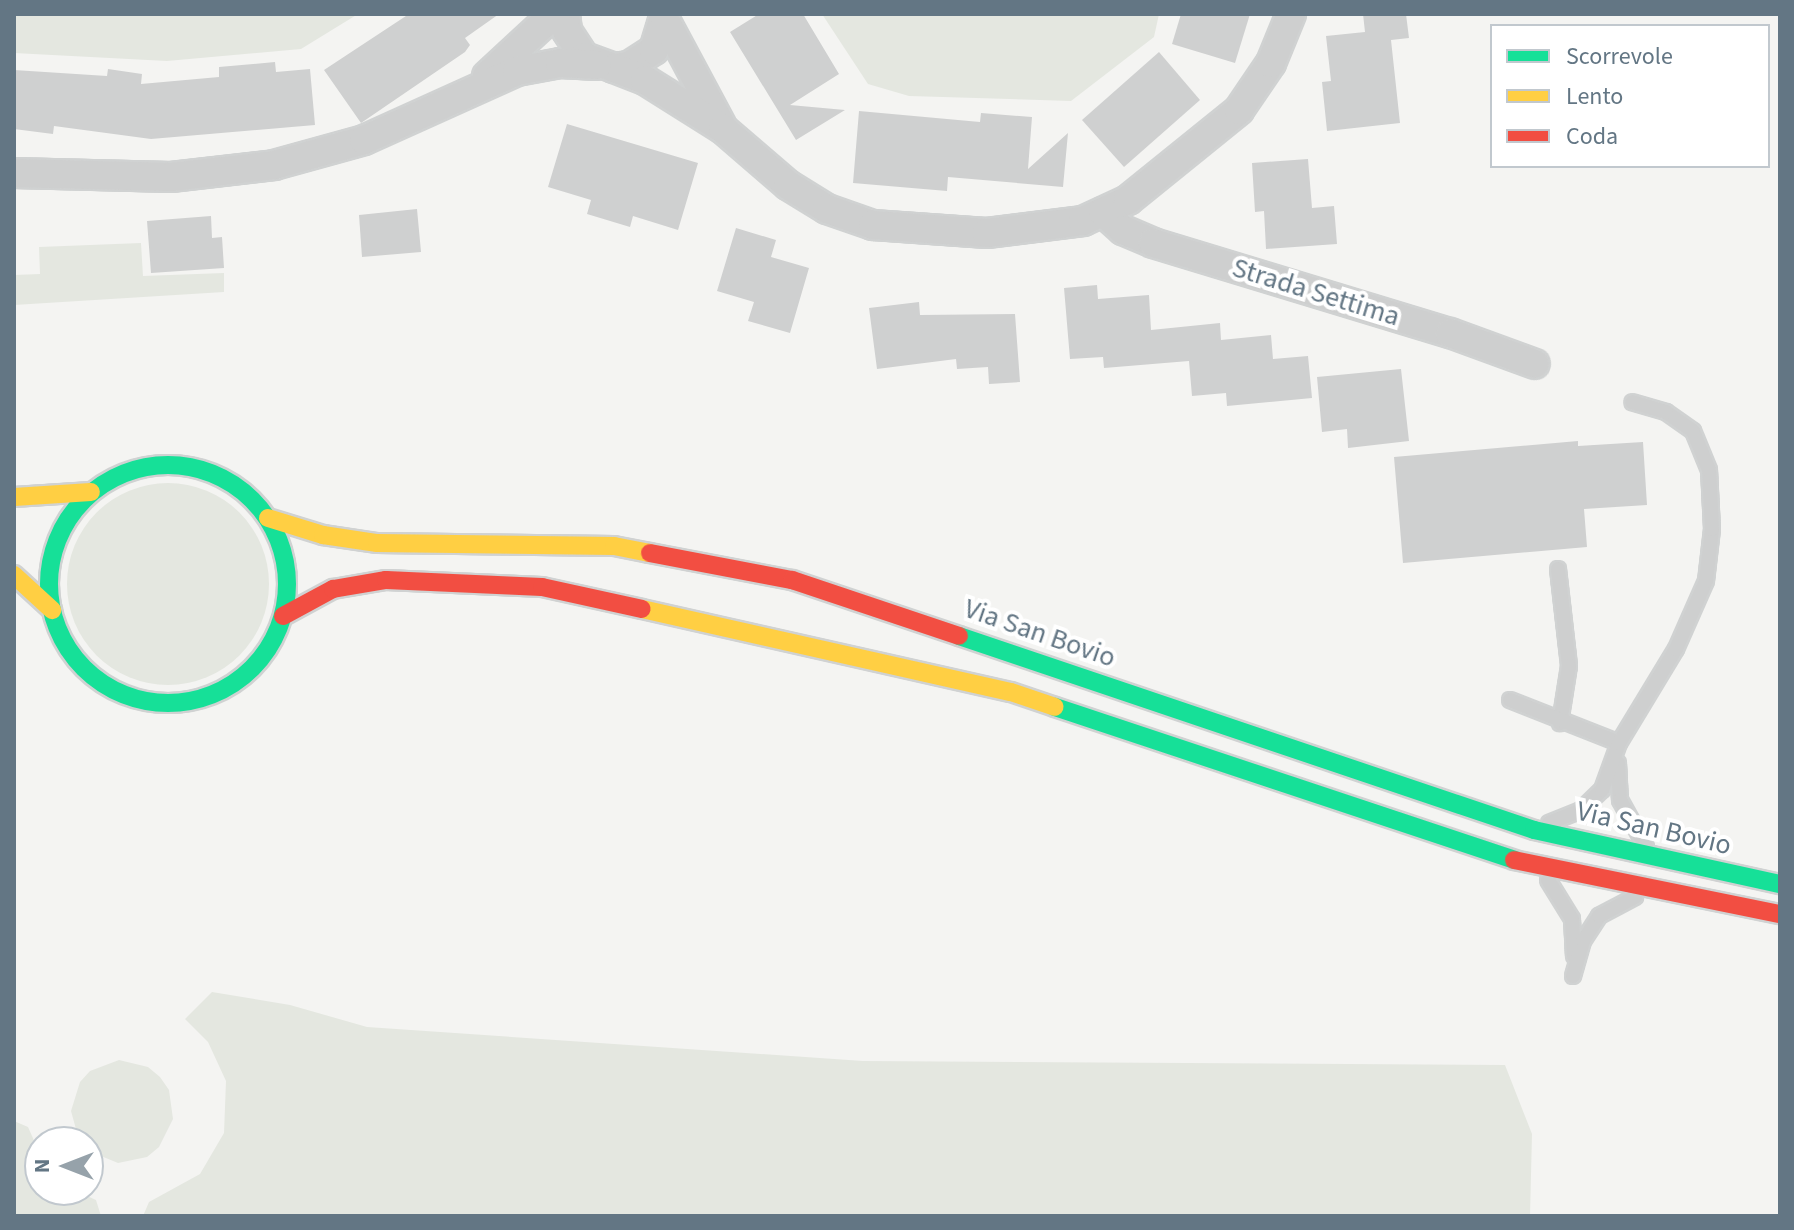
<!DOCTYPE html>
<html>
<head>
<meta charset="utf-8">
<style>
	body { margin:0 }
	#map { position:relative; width:1794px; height:1230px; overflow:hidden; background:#f4f4f2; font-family:"Source Sans 3",sans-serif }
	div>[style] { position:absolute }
	.green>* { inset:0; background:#e4e7e0 }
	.round { border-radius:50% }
	.building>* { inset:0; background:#cfd0d0 }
	.roads { filter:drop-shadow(2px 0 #d0d2d2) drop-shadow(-2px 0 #d0d2d2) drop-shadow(0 2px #d0d2d2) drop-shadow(0 -2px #d0d2d2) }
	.lane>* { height:14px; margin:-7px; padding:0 7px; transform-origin:7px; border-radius:7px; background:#cecfcf }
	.street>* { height:28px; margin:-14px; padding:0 14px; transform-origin:14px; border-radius:14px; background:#cecfcf }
	.fast>* { height:18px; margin:-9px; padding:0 9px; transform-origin:9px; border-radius:9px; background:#16e098 }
	.fast>.ring { margin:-9px; padding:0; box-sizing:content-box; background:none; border:18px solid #16e098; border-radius:50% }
	.slow>* { height:18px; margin:-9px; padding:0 9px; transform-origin:9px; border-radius:9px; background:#ffcf43 }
	.jam>* { height:18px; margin:-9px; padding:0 9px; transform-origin:9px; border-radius:9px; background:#f24e42 }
	span { translate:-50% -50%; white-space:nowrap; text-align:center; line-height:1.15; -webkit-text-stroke:8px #fff; paint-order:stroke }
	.street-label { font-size:28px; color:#637684 }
	.frame { position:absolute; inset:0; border:16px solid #637684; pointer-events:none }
	.legend { position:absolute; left:1490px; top:24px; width:280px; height:144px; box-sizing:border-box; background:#fff; border:2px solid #c1c8ce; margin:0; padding:10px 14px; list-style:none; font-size:24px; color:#637684 }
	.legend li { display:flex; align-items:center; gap:16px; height:40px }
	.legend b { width:40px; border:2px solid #c1c8ce }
	.north { position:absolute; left:24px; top:1126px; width:80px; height:80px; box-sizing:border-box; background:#fff; border:2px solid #c1c8ce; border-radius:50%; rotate:270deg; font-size:22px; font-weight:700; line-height:32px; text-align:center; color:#637684 }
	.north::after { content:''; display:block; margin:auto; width:28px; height:36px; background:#96a2aa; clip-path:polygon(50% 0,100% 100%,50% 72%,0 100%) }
</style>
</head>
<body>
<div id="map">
	<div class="green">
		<div style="clip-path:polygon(14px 14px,358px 14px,301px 49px,167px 61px,14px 53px)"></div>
		<div style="clip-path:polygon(822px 14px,1159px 14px,1154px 37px,1071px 101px,909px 96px,868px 84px)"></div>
		<div style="clip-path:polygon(141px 243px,143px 276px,224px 273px,224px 292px,14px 305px,14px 275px,40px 274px,39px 247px)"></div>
		<div class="round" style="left:67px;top:483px;width:202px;height:202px"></div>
		<div style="clip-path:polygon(212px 992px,290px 1005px,367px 1027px,863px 1061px,1505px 1065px,1532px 1134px,1530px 1216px,143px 1216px,149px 1202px,200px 1174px,224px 1133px,226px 1081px,208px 1042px,185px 1019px)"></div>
		<div style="clip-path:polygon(119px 1060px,148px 1067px,160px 1077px,169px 1090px,173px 1119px,159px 1147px,147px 1157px,118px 1163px,89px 1151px,88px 1142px,79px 1140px,71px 1111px,80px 1082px,90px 1071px)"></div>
		<div style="clip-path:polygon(14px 1121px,28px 1127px,40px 1154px,40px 1190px,74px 1190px,96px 1200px,101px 1216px,14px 1216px)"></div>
	</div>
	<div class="building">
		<div style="clip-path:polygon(409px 14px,499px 14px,465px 38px,470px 45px,465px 52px,361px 123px,324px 70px)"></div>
		<div style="clip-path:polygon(759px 14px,803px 14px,839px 74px,790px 105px,845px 110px,796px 140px,730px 32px)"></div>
		<div style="clip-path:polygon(1181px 14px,1250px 14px,1235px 63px,1172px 44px)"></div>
		<div style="clip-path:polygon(1363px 14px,1406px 14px,1409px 38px,1391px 40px,1400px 123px,1327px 131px,1322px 82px,1331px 81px,1326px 36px,1365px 32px)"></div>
		<div style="clip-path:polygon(1159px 52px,1200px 100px,1124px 167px,1082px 120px)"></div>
		<div style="clip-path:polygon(275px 62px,276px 72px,310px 69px,315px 125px,151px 139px,54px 126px,53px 134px,14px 129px,14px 70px,107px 76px,108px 69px,142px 74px,141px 84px,219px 77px,219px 67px)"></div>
		<div style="clip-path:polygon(859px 111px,980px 122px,981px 113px,1032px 117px,1028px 169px,1068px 133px,1063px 187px,948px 177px,947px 191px,853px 183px)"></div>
		<div style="clip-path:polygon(567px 124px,698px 163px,678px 230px,633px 216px,630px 227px,587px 214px,591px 200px,548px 187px)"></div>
		<div style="clip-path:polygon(1308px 159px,1312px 208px,1334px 206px,1337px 244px,1266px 249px,1264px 211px,1255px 212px,1252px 163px)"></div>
		<div style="clip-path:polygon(417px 209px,421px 252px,362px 257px,359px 215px)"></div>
		<div style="clip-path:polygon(211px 216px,212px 238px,222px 237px,224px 268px,151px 273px,147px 221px)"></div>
		<div style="clip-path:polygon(736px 228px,776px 240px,771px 257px,809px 268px,790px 333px,748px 321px,754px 302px,717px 291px)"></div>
		<div style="clip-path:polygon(1097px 285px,1098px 299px,1149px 295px,1151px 330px,1220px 323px,1221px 340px,1271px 335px,1273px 359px,1308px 356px,1312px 398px,1227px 406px,1226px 393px,1192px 396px,1189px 361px,1104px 368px,1103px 357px,1070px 359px,1064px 288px)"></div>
		<div style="clip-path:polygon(919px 302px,920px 315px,1015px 314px,1020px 382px,989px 384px,988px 367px,957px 369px,956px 359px,877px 369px,869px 308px)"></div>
		<div style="clip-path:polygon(1401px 369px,1409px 441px,1348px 448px,1347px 429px,1322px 432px,1317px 377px)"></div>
		<div style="clip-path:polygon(1578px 441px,1578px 446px,1643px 442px,1647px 505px,1584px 509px,1587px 547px,1403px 563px,1394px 457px)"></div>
	</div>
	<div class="roads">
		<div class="lane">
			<div style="left:1558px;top:569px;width:98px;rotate:83.5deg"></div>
			<div style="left:1569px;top:666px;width:58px;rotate:99deg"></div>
			<div style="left:1510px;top:700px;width:117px;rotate:21.5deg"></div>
			<div style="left:1618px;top:763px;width:37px;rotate:87deg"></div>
			<div style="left:1620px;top:800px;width:54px;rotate:61deg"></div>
			<div style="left:1549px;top:823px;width:35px;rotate:-22deg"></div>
			<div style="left:1581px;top:810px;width:29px;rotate:-44deg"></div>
			<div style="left:1602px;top:790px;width:50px;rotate:-70.1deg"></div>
			<div style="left:1619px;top:743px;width:110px;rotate:-58.8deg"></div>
			<div style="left:1676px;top:649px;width:74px;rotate:-66.2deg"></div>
			<div style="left:1706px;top:581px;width:52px;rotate:-83.4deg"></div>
			<div style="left:1712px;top:529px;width:59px;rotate:-92.9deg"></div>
			<div style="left:1709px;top:470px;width:42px;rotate:-112.3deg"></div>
			<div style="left:1693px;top:431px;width:33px;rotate:-145deg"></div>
			<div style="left:1666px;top:412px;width:35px;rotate:-164deg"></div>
			<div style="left:1548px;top:880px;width:46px;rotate:58.4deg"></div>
			<div style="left:1572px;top:919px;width:37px;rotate:87deg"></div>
			<div style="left:1573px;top:976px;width:36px;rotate:-74deg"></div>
			<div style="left:1583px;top:941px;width:30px;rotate:-57deg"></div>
			<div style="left:1599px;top:916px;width:41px;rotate:-27.8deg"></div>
		</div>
		<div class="street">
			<div style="left:565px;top:14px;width:17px;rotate:83deg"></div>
			<div style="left:567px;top:31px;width:31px;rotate:57deg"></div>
			<div style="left:584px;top:57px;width:32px;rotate:20deg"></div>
			<div style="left:614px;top:68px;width:15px;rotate:-8deg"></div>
			<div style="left:629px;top:66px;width:30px;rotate:-33deg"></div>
			<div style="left:654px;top:50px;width:38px;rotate:-73deg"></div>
			<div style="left:666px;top:22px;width:117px;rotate:61.9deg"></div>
			<div style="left:614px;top:68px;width:33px;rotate:21deg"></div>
			<div style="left:645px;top:80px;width:92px;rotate:32.1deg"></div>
			<div style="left:723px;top:129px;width:86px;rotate:40.7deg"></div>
			<div style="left:788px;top:185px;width:46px;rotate:31.6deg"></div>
			<div style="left:827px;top:209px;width:49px;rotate:19.2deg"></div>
			<div style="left:873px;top:225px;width:114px;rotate:4deg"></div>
			<div style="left:987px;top:233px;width:97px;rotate:-7.1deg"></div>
			<div style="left:1083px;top:221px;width:50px;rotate:-25deg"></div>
			<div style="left:1128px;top:200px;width:143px;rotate:-39deg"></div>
			<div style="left:1239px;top:110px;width:57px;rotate:-55.8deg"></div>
			<div style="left:1271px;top:63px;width:53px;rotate:-67.8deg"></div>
			<div style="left:487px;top:76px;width:91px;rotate:-42.8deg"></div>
			<div style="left:14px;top:173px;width:157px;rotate:1.5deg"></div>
			<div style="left:171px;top:177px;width:104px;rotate:-6.6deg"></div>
			<div style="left:274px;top:165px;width:93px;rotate:-15.5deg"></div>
			<div style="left:364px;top:140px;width:168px;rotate:-24.3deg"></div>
			<div style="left:517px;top:71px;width:44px;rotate:-10.5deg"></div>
			<div style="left:560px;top:63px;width:37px;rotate:3deg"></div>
			<div style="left:1103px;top:212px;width:27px;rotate:42deg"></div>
			<div style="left:1123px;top:230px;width:33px;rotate:23deg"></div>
			<div style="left:1153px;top:243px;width:310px;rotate:16.9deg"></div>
			<div style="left:1450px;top:333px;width:90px;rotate:20deg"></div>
		</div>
		<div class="fast">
			<div class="ring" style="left:49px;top:465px;width:220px;height:220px"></div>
			<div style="left:959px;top:636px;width:607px;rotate:18.64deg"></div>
			<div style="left:1534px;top:830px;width:252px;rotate:12.4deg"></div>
			<div style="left:1055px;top:707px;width:484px;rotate:18.4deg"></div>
		</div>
		<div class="slow">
			<div style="left:14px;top:497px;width:77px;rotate:-3.7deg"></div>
			<div style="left:268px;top:518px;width:58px;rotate:17.2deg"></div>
			<div style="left:323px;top:535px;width:55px;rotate:8.4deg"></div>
			<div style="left:377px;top:543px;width:237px;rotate:0.7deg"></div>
			<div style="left:614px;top:546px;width:37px;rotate:11deg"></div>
			<div style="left:14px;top:575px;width:52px;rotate:42.6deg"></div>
			<div style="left:642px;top:609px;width:378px;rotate:12.7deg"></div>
			<div style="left:1011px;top:692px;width:46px;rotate:18.8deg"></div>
		</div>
		<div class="jam">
			<div style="left:650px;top:553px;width:145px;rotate:10.8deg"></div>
			<div style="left:792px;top:580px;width:176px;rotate:18.5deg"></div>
			<div style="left:283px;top:616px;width:57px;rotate:-28.4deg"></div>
			<div style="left:333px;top:589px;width:54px;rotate:-9.6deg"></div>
			<div style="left:386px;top:580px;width:156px;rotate:2.6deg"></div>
			<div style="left:542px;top:587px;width:102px;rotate:12.4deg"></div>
			<div style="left:1514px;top:860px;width:271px;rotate:11.5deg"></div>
		</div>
	</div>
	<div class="street-label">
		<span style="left:1316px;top:292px;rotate:17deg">Strada Settima</span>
		<span style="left:1040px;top:633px;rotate:19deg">Via San Bovio</span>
		<span style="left:1654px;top:828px;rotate:13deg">Via San Bovio</span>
	</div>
	<div class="frame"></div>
	<ul class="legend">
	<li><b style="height:10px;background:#16e098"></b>Scorrevole</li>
	<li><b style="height:10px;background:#ffcf43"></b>Lento</li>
	<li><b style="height:10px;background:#f24e42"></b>Coda</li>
	</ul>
	<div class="north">N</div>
</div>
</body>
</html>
